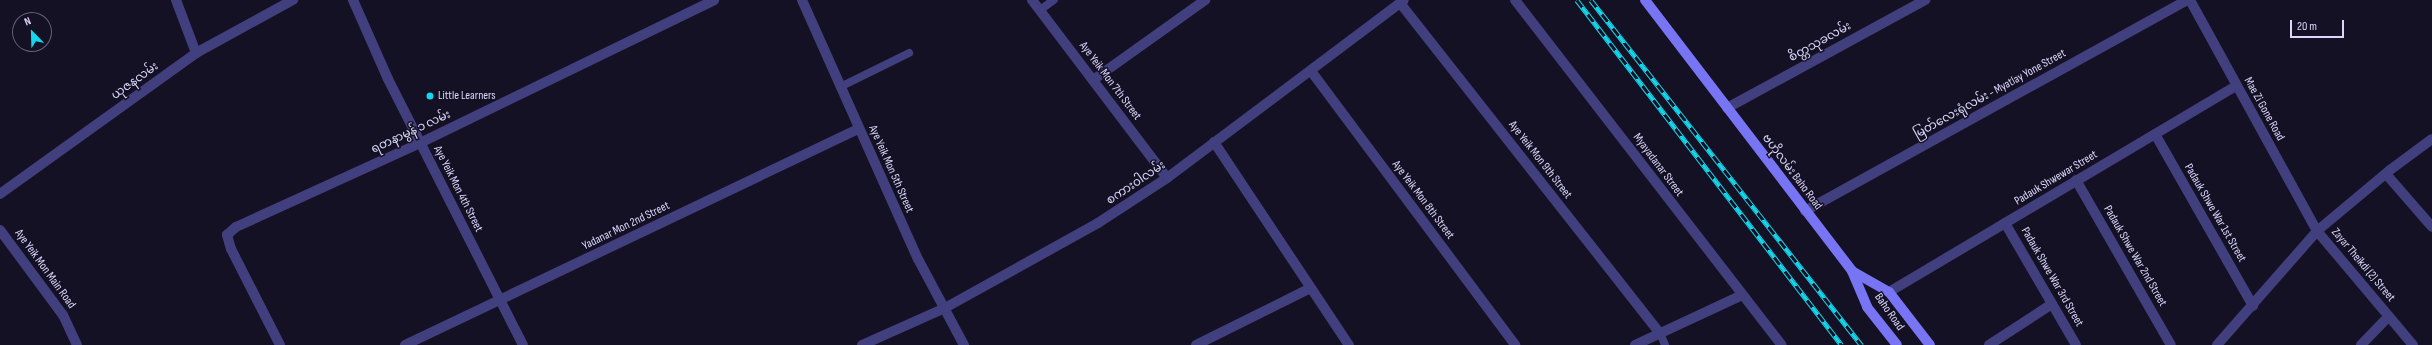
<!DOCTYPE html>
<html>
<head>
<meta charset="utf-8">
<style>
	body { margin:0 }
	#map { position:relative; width:2432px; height:345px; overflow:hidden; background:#141124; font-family:"Sofia Sans Condensed","Noto Sans Myanmar",sans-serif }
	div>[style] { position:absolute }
	.service>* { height:8px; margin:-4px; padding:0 4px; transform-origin:4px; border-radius:4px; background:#423f7f }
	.minor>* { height:10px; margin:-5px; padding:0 5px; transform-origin:5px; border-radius:5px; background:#423f7f }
	.secondary>* { height:10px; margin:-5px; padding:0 5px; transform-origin:5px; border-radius:5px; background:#7875f4 }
	.rail>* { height:4.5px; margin-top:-2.25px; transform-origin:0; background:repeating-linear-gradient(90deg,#141124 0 9px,#13d7ec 0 18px); box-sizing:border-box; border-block:1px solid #13d7ec }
	.dots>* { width:11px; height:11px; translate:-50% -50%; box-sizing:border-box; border:2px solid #141124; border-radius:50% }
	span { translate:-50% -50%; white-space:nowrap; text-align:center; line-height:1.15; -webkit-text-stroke:3px #141124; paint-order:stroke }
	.street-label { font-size:12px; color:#dbd7fc }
	.poi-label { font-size:12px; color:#dbd7fc }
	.left { translate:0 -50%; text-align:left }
	.north { position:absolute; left:12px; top:12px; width:40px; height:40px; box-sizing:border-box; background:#141124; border:1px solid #64607a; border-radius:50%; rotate:337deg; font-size:11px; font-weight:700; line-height:16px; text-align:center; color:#dbd7fc }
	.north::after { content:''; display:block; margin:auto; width:14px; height:18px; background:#13d7ec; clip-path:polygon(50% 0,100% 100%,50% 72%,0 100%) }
	.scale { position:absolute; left:2290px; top:20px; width:54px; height:18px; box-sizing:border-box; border:2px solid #dbd7fc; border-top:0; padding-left:5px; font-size:12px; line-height:14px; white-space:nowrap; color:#dbd7fc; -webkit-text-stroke:3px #141124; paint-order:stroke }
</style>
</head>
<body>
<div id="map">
	<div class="service">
		<div style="left:1040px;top:10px;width:17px;rotate:-36deg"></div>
		<div style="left:840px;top:87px;width:77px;rotate:-26.2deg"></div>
		<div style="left:1660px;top:333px;width:13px;rotate:67deg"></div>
	</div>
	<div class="minor">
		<div style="left:176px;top:0;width:57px;rotate:69.3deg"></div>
		<div style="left:353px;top:0;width:86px;rotate:66.1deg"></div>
		<div style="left:388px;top:79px;width:298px;rotate:63.1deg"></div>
		<div style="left:802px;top:0;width:284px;rotate:65.9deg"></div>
		<div style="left:918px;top:259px;width:98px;rotate:61.9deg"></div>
		<div style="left:1032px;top:0;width:223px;rotate:52.8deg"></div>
		<div style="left:1515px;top:0;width:436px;rotate:52.3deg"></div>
		<div style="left:2190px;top:0;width:264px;rotate:61.2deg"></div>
		<div style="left:2317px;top:231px;width:149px;rotate:49.9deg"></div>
		<div style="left:1400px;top:3px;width:420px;rotate:51.8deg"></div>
		<div style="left:1311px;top:71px;width:342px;rotate:53.3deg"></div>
		<div style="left:1093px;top:80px;width:138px;rotate:-35.5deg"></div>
		<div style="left:1727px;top:108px;width:226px;rotate:-28.6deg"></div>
		<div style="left:2155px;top:134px;width:198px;rotate:60.3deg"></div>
		<div style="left:1214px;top:142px;width:244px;rotate:56.4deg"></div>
		<div style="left:2386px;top:174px;width:70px;rotate:49deg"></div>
		<div style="left:2076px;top:180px;width:190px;rotate:60.1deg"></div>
		<div style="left:0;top:194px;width:241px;rotate:-35.7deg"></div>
		<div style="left:196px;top:53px;width:111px;rotate:-28.7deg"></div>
		<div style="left:1805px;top:211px;width:437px;rotate:-28.9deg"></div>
		<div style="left:2005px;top:223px;width:141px;rotate:59.8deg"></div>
		<div style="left:0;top:230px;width:106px;rotate:53.5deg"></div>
		<div style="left:63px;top:315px;width:33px;rotate:65deg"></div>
		<div style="left:1889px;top:292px;width:404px;rotate:-30.7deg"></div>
		<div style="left:280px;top:345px;width:108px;rotate:-117deg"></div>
		<div style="left:231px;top:249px;width:15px;rotate:-106deg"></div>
		<div style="left:227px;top:235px;width:12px;rotate:-42deg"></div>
		<div style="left:236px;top:227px;width:202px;rotate:-24.5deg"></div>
		<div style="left:420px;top:143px;width:327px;rotate:-25.9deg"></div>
		<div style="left:405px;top:345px;width:502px;rotate:-25.49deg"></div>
		<div style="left:862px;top:345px;width:89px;rotate:-24deg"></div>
		<div style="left:943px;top:309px;width:177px;rotate:-29deg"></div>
		<div style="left:1098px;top:223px;width:82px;rotate:-33.1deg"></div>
		<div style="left:1167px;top:178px;width:296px;rotate:-36.9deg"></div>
		<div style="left:1196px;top:345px;width:128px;rotate:-26.4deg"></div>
		<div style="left:1635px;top:345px;width:118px;rotate:-25deg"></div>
		<div style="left:1989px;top:345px;width:75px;rotate:-33.1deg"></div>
		<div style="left:2217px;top:345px;width:152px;rotate:-48.7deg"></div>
		<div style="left:2317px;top:231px;width:95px;rotate:-39.9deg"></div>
		<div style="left:2390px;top:170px;width:52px;rotate:-36.4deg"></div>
		<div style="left:2361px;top:345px;width:40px;rotate:-46deg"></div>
	</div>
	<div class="secondary">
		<div style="left:1645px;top:0;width:341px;rotate:52.6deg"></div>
		<div style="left:1852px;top:271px;width:43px;rotate:29.6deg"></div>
		<div style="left:1889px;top:292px;width:67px;rotate:52.3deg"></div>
		<div style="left:1852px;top:271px;width:39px;rotate:67deg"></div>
		<div style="left:1867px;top:307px;width:48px;rotate:51.7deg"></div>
	</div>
	<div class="rail">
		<div style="left:1577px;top:0;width:435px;rotate:52.5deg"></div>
		<div style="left:1591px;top:0;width:439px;rotate:51.9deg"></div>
	</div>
	<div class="dots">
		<div style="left:430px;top:96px;background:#13d7ec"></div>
	</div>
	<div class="street-label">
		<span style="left:1820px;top:42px;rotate:-29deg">စိတ္တသုခလမ်း</span>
		<span style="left:135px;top:81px;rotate:-36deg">ယုဇနလမ်း</span>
		<span style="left:1110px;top:81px;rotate:53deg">Aye Yeik Mon 7th Street</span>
		<span style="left:1990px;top:94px;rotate:-29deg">မြတ်လေးရုံလမ်း - Myatlay Yone Street</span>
		<span style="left:2264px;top:109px;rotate:61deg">Mae Zi Gone Road</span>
		<span style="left:411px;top:132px;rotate:-25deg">ရတနာမွန် ၁ လမ်း</span>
		<span style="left:1540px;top:160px;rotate:52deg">Aye Yeik Mon 9th Street</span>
		<span style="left:1658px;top:165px;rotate:53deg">Myayadanar Street</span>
		<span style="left:891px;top:169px;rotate:66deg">Aye Yeik Mon 5th Street</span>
		<span style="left:1792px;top:172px;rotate:53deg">ဗဟိုလမ်း Baho Road</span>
		<span style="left:2056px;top:178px;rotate:-31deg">Padauk Shwewar Street</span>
		<span style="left:1136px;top:183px;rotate:-34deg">စကား၀ါလမ်း</span>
		<span style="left:458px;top:189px;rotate:63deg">Aye Yeik Mon 4th Street</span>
		<span style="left:1423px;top:200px;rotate:53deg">Aye Yeik Mon 8th Street</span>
		<span style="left:2215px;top:213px;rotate:60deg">Padauk Shwe War 1st Street</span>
		<span style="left:626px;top:226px;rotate:-26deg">Yadanar Mon 2nd Street</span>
		<span style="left:2135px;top:256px;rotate:60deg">Padauk Shwe War 2nd Street</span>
		<span style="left:2363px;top:265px;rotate:50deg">Zayar Theikdi (2) Street</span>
		<span style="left:45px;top:269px;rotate:54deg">Aye Yeik Mon Main Road</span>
		<span style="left:2052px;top:277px;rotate:60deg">Padauk Shwe War 3rd Street</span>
		<span style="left:1889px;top:312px;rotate:55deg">Baho Road</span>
	</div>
	<div class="poi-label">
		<span class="left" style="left:438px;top:96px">Little Learners</span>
	</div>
	<div class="north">N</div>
	<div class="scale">20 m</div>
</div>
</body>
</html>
